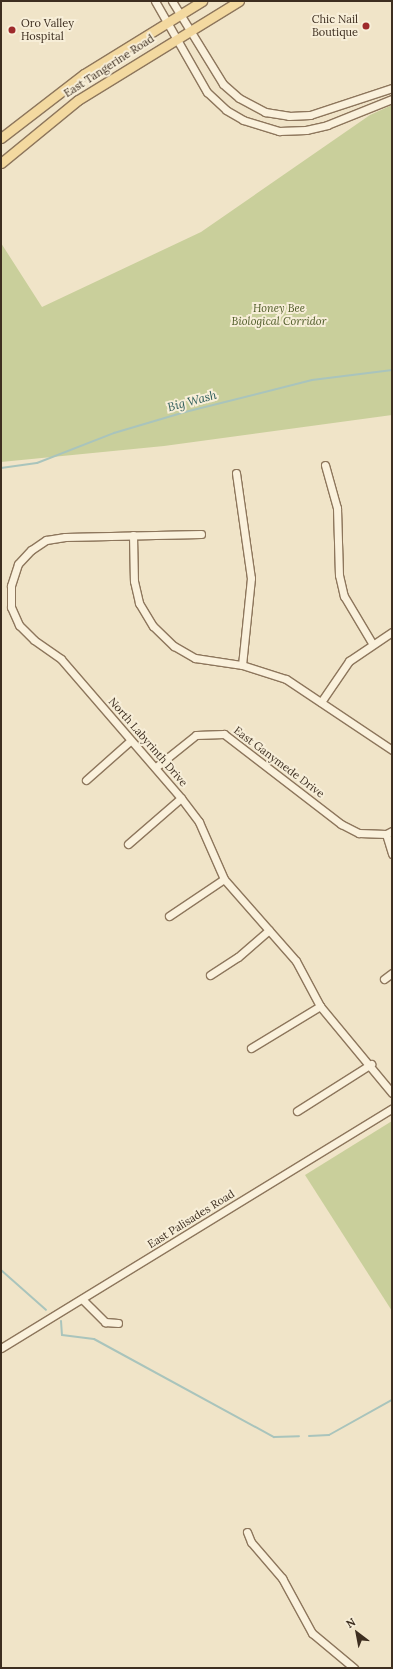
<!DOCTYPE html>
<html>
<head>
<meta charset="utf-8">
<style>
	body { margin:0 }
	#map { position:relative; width:393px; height:1669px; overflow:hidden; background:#f0e4c8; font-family:Lora,serif }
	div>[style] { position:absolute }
	.green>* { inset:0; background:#c9cf9b }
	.stream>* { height:2px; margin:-1px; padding:0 1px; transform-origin:1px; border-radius:1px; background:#a9c4bc }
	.roads { filter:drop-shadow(1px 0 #8d765c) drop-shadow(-1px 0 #8d765c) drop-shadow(0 1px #8d765c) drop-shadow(0 -1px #8d765c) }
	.minor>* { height:7px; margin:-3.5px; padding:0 3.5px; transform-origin:3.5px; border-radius:3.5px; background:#faf1dc }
	.major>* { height:9px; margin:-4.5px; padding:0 4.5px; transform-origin:4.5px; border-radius:4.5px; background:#f3d9a0 }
	.dots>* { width:11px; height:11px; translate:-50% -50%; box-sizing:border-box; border:2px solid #f7eed8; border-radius:50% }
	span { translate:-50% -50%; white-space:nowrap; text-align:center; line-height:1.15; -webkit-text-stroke:4px #f7eed8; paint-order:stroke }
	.poi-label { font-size:11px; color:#3d2e20 }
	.right { translate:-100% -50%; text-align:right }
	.left { translate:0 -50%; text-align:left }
	.street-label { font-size:11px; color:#3d2e20 }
	.park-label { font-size:11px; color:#4d5a26; font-style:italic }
	.water-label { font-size:12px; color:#2f5d5a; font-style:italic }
	.frame { position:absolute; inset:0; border:2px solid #3d2e20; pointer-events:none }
	.north { position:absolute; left:337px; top:1613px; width:40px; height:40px; -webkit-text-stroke:3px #f7eed8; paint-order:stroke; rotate:328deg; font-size:11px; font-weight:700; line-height:16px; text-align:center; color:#3d2e20 }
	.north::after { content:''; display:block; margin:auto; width:14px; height:18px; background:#3d2e20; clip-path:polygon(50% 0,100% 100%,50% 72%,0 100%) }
</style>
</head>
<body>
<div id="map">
	<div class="green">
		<div style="clip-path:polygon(392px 105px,392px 415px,164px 446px,1px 462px,1px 243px,42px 307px,201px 232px,370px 115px)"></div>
		<div style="clip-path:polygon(392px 1121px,392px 1311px,305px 1175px)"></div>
	</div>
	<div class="stream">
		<div style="left:1px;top:468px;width:36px;rotate:-8deg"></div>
		<div style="left:37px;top:463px;width:83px;rotate:-21.3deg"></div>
		<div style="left:114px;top:433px;width:74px;rotate:-16.5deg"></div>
		<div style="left:185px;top:412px;width:131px;rotate:-14.1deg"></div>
		<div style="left:312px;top:380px;width:81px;rotate:-7.1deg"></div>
		<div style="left:1px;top:1270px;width:60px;rotate:41.6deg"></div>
		<div style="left:61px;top:1321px;width:14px;rotate:86deg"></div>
		<div style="left:62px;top:1335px;width:32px;rotate:7deg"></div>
		<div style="left:94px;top:1339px;width:205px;rotate:28.6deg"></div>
		<div style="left:274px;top:1437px;width:25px;rotate:-2deg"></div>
		<div style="left:309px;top:1436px;width:20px;rotate:-3deg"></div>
		<div style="left:329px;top:1435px;width:72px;rotate:-29.1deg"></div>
	</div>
	<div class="roads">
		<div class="minor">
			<div style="left:155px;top:1px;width:105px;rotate:60.3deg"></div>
			<div style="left:207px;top:92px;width:26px;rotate:43deg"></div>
			<div style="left:226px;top:110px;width:20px;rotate:30deg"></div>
			<div style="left:243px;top:120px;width:38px;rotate:17deg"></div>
			<div style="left:279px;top:131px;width:27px;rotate:-2deg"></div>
			<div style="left:306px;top:130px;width:22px;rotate:-13deg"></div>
			<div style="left:327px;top:125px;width:70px;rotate:-21.8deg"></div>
			<div style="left:172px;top:1px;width:97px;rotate:58.4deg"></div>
			<div style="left:223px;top:84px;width:21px;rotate:41deg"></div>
			<div style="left:239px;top:98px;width:30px;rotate:28deg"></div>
			<div style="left:265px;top:112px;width:24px;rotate:9deg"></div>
			<div style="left:289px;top:116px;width:21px;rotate:-3deg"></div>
			<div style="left:310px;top:115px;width:86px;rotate:-18.2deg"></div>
			<div style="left:325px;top:465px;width:45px;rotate:74.4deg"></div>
			<div style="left:337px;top:508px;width:67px;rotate:88.3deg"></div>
			<div style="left:339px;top:575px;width:22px;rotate:77deg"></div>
			<div style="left:344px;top:596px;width:55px;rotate:59.2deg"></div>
			<div style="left:236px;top:473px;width:106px;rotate:81.9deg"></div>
			<div style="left:251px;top:578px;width:87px;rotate:95.9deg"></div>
			<div style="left:201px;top:534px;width:136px;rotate:178.7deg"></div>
			<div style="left:65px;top:537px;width:19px;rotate:171deg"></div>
			<div style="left:46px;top:540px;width:18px;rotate:146deg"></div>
			<div style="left:31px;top:550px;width:19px;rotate:133deg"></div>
			<div style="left:18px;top:564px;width:23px;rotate:108deg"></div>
			<div style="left:11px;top:586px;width:21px;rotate:90deg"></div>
			<div style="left:11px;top:607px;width:20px;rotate:66deg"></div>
			<div style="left:19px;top:625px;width:21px;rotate:45deg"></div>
			<div style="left:34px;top:640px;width:33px;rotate:35deg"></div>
			<div style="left:61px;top:659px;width:184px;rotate:49.2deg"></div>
			<div style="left:181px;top:798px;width:30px;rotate:53deg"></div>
			<div style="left:199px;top:822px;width:62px;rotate:66.3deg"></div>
			<div style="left:224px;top:879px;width:109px;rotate:48.7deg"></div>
			<div style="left:296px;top:961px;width:51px;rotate:61.9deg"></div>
			<div style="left:320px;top:1006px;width:113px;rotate:50.4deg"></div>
			<div style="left:133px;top:535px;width:46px;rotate:88.8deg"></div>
			<div style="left:134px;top:581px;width:23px;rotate:77deg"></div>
			<div style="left:139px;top:603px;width:27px;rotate:59deg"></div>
			<div style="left:153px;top:626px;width:29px;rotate:44deg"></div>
			<div style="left:174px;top:646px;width:24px;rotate:30deg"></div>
			<div style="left:195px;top:658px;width:48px;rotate:8.5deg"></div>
			<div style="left:242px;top:665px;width:46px;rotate:17.7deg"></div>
			<div style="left:286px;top:679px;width:128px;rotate:33.8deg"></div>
			<div style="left:321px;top:702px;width:50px;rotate:-55.7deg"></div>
			<div style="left:349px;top:661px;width:52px;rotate:-34deg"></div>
			<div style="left:156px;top:767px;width:51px;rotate:-38.7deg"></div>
			<div style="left:196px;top:735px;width:28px;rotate:-2deg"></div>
			<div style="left:224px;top:734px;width:148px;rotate:37.6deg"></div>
			<div style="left:341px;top:824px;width:20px;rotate:27deg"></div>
			<div style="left:359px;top:833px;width:27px;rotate:2deg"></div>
			<div style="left:386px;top:834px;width:7px;rotate:-27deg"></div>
			<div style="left:86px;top:780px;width:59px;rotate:-41.6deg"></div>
			<div style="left:386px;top:834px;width:21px;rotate:73deg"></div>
			<div style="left:128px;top:844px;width:70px;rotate:-41deg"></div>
			<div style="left:169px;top:916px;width:66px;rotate:-33.9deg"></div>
			<div style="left:210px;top:975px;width:33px;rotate:-33deg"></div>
			<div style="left:238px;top:957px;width:41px;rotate:-41.1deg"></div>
			<div style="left:384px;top:979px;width:10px;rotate:-37deg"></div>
			<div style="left:251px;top:1048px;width:81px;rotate:-31.3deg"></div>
			<div style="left:297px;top:1111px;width:88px;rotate:-32.4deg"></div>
			<div style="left:82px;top:1299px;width:33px;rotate:45deg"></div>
			<div style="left:105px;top:1322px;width:13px;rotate:4deg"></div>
			<div style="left:1px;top:1348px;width:459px;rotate:-31.5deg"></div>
			<div style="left:247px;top:1532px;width:11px;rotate:68deg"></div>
			<div style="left:251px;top:1542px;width:48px;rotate:49.3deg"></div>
			<div style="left:282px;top:1578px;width:63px;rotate:61.4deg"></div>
			<div style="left:312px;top:1633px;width:55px;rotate:39.8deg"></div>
		</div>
		<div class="major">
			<div style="left:1px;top:138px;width:105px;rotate:-37.6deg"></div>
			<div style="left:84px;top:74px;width:139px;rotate:-31.7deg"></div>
			<div style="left:1px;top:163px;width:99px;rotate:-39.3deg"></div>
			<div style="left:78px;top:100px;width:189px;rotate:-31.6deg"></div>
		</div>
	</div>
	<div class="dots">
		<div style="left:366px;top:26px;background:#9e2a2b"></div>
		<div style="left:12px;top:30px;background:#9e2a2b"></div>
	</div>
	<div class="poi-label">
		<span class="right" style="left:358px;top:26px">Chic Nail<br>Boutique</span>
		<span class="left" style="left:21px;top:30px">Oro Valley<br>Hospital</span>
	</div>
	<div class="street-label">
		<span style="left:109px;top:66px;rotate:-33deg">East Tangerine Road</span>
		<span style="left:148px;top:742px;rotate:49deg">North Labyrinth Drive</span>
		<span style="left:279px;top:762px;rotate:37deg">East Ganymede Drive</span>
		<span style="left:191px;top:1219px;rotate:-32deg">East Palisades Road</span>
	</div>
	<div class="park-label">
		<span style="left:279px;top:315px">Honey Bee<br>Biological Corridor</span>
	</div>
	<div class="water-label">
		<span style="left:192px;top:401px;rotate:-15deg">Big Wash</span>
	</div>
	<div class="frame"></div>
	<div class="north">N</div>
</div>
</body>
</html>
